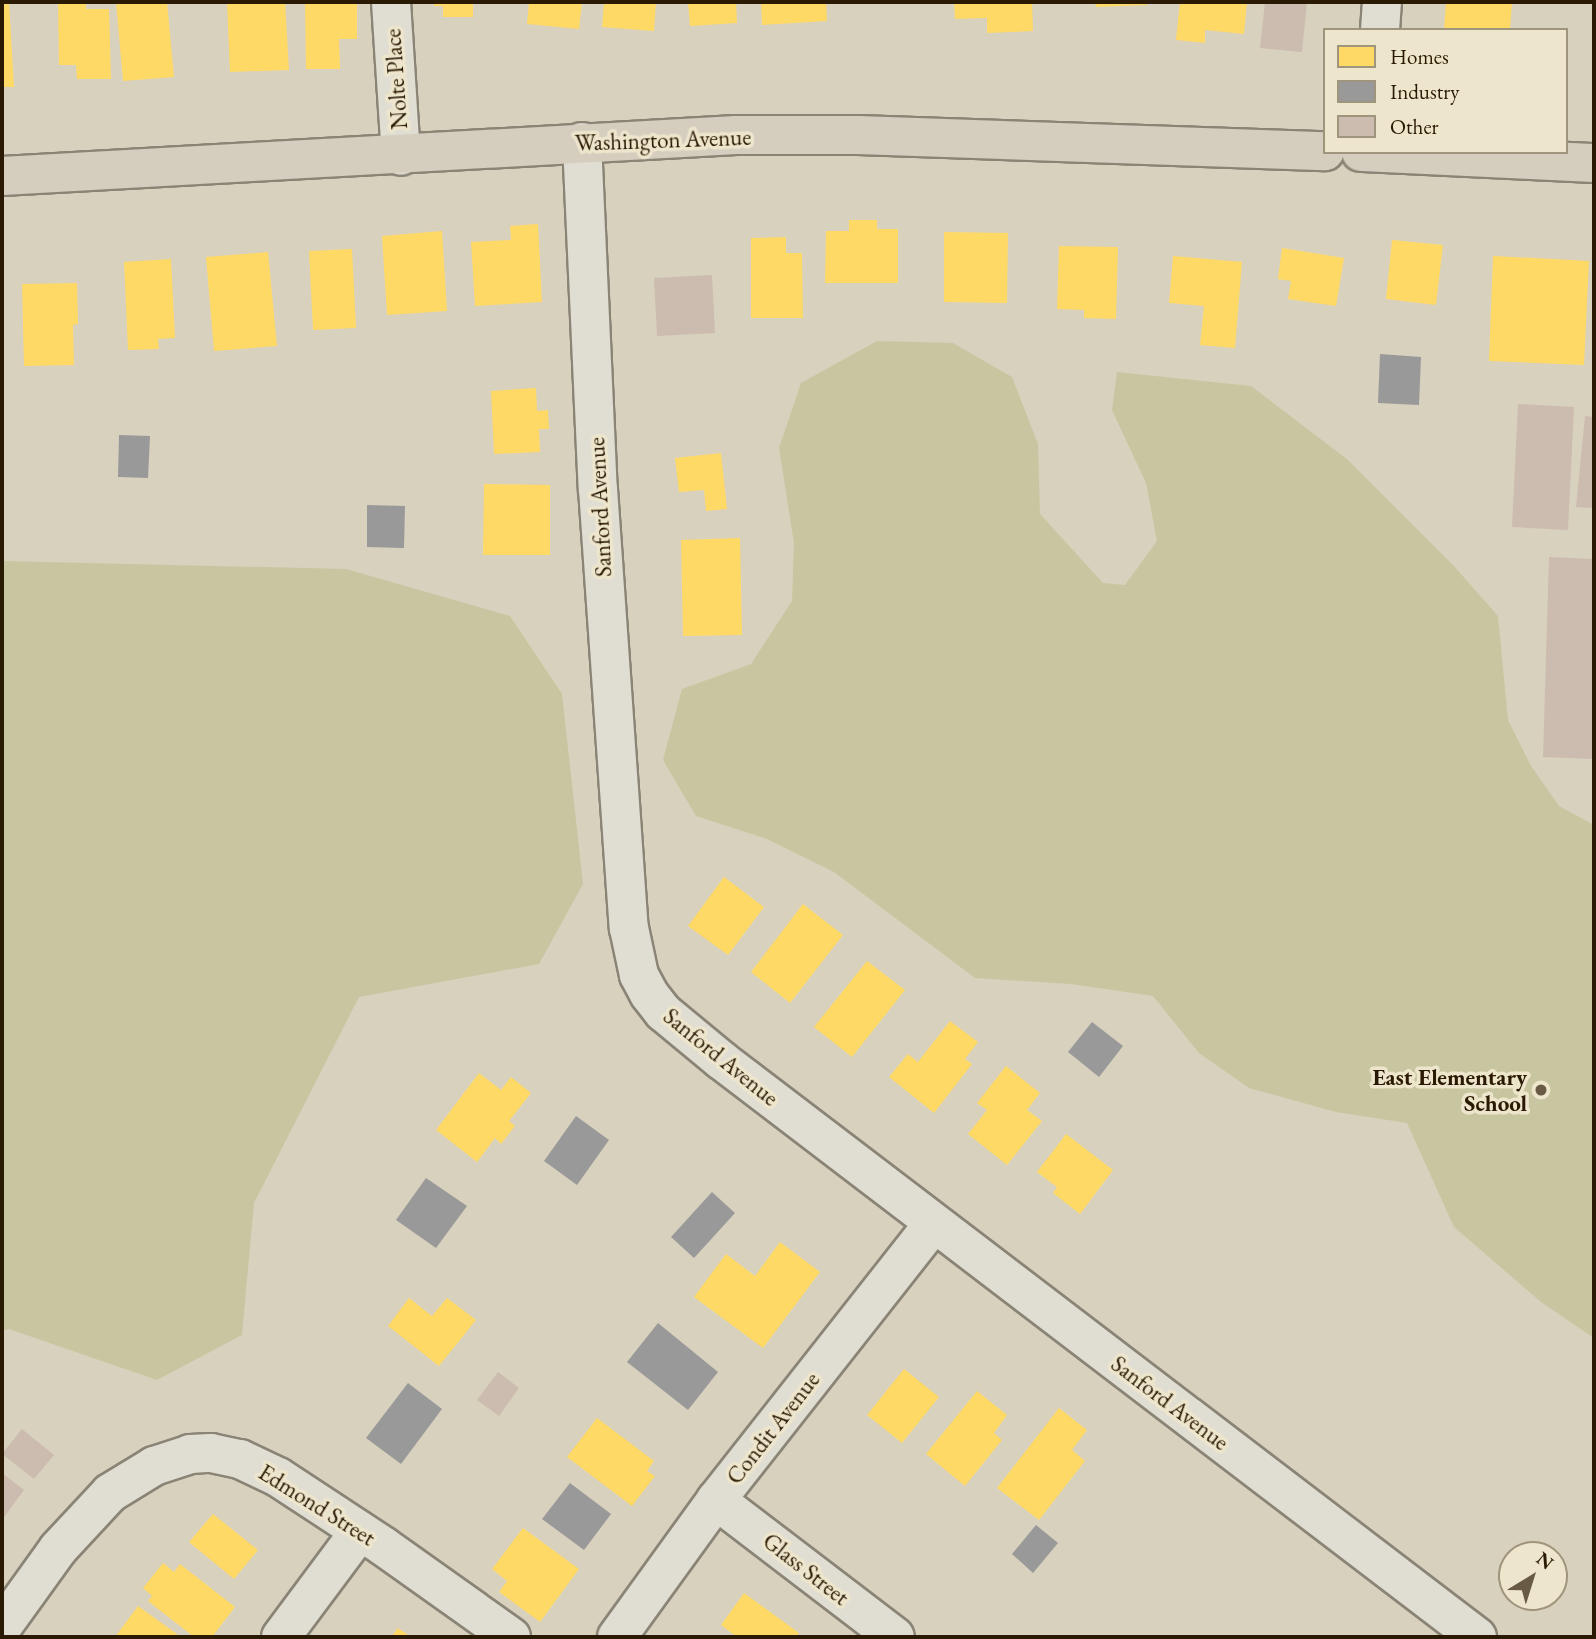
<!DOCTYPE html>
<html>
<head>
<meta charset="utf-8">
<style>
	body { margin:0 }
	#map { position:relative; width:1596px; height:1639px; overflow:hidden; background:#d8d1bd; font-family:"EB Garamond",serif }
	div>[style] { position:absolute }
	.green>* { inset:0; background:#c8c6a0 }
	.homes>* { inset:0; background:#ffd966 }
	.industry>* { inset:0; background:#999 }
	.building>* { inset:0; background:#ccbcaf }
	.roads { filter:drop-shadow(2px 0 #8a8476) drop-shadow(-2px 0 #8a8476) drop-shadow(0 2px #8a8476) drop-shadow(0 -2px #8a8476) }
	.minor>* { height:38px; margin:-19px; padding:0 19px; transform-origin:19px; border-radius:19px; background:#e0ddd3 }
	.major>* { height:38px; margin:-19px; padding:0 19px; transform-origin:19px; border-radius:19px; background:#d5cebe }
	.dots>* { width:19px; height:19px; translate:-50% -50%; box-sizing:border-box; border:4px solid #ede5cc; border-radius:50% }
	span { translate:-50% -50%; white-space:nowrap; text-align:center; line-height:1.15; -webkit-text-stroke:7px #ede5cc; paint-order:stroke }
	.street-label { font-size:23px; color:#2b1a03 }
	.poi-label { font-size:23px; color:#2b1a03; font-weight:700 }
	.right { translate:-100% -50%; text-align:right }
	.frame { position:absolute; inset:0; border:4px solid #2b1a03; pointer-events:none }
	.legend { position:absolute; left:1323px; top:28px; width:245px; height:126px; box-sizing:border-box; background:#ede5cc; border:2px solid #9f947c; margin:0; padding:9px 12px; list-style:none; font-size:21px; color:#2b1a03 }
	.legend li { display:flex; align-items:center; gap:14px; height:35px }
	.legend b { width:35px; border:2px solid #9f947c }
	.north { position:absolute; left:1498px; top:1541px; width:70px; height:70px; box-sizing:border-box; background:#ede5cc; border:2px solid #9f947c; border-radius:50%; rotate:38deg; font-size:19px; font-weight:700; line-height:28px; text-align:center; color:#2b1a03 }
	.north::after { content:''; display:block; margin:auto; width:24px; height:32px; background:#685a44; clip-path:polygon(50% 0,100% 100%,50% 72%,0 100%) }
</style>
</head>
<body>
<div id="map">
	<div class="green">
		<div style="clip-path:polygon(877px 341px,953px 343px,1012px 377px,1038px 444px,1040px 514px,1103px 583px,1125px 585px,1157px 541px,1146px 483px,1112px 410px,1117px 372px,1251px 386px,1348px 460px,1453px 565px,1498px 616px,1508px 720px,1531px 766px,1559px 806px,1594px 825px,1594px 1338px,1541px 1302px,1454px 1227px,1407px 1123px,1336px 1112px,1249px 1088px,1199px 1053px,1153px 996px,1071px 984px,975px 978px,834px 872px,767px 839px,696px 816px,663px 760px,682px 689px,751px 664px,792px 601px,794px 543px,779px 448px,801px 383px)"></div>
		<div style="clip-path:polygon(2px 561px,346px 569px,510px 616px,562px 694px,583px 884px,539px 964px,359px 997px,254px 1203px,242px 1335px,157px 1380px,9px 1329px,2px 1331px)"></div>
	</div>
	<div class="homes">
		<div style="clip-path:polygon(2px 2px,9px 2px,14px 87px,2px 87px)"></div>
		<div style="clip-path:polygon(58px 2px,86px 2px,86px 9px,109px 9px,111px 79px,77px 79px,76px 65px,59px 65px)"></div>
		<div style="clip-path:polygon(116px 2px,167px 2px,174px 77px,123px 81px)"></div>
		<div style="clip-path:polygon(227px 2px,285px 2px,289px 70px,230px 72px)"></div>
		<div style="clip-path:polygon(305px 2px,357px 2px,357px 39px,339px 39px,340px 69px,306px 69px)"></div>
		<div style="clip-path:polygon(434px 2px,473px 2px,473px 17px,443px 17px,443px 6px,434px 6px)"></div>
		<div style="clip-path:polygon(529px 2px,582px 2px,579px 29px,527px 24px)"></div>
		<div style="clip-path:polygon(604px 2px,656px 2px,654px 31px,602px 27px)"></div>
		<div style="clip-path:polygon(688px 2px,736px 2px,737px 23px,690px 26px)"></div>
		<div style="clip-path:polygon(761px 2px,826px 2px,827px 21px,762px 25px)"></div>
		<div style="clip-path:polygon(954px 2px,1032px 2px,1033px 31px,987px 33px,987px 18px,955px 19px)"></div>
		<div style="clip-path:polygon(1095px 2px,1147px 2px,1147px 5px,1096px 7px)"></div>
		<div style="clip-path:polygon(1180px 2px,1247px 2px,1244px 34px,1205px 30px,1205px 43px,1176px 40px)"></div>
		<div style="clip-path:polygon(1446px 2px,1512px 2px,1510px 30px,1444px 30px)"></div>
		<div style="clip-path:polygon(849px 220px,877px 220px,877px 229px,898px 229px,898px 283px,825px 283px,826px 231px,849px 231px)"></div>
		<div style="clip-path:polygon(538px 224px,542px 302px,475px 306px,471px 242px,511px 240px,510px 226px)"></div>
		<div style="clip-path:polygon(442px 231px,447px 311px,387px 315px,382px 236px)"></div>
		<div style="clip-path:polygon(944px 232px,1008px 233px,1007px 303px,944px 302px)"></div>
		<div style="clip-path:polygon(786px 237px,786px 253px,802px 253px,803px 318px,751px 318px,751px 238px)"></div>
		<div style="clip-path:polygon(1392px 240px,1443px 245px,1436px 305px,1386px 299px)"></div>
		<div style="clip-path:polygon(1059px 246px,1118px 247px,1116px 319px,1084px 318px,1084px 310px,1057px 309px)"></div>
		<div style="clip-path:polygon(1282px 248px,1344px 258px,1336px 306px,1288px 299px,1291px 281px,1278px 279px)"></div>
		<div style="clip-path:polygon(352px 249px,356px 328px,313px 330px,309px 251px)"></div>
		<div style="clip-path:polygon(268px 252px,277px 346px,214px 351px,206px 257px)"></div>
		<div style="clip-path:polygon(1173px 256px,1242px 262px,1235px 348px,1200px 345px,1204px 306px,1169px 303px)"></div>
		<div style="clip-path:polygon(1493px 256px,1589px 261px,1584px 365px,1489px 361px)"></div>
		<div style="clip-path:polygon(171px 259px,175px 338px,158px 339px,159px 349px,128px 350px,124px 262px)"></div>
		<div style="clip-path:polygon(77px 283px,78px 324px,73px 325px,74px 365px,24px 366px,22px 284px)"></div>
		<div style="clip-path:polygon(536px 388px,537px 411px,548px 410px,549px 429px,539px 429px,540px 452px,494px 454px,491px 391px)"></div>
		<div style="clip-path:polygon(721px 453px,727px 509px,706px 511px,704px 490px,679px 492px,675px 458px)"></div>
		<div style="clip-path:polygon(484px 484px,550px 485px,550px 555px,483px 555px)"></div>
		<div style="clip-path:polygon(740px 538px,742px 635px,683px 636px,681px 540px)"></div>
		<div style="clip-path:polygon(724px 877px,764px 907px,728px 955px,688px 926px)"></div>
		<div style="clip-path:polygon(803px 904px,843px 935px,790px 1003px,751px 972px)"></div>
		<div style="clip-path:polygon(867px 961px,905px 990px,852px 1057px,814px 1027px)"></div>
		<div style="clip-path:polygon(950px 1021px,978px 1042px,965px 1059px,972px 1064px,934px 1113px,889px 1077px,908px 1054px,918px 1062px)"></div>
		<div style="clip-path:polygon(1006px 1066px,1040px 1093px,1027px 1110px,1042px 1121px,1007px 1165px,968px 1134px,987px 1110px,977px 1103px)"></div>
		<div style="clip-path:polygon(479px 1073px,501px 1090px,511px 1077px,531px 1093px,509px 1121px,515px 1126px,501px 1144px,495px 1138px,477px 1162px,436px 1130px)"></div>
		<div style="clip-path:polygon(1066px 1134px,1113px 1170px,1080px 1214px,1053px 1193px,1057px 1187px,1037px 1172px)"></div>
		<div style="clip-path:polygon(780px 1242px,820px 1272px,763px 1348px,694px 1297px,726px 1254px,755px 1276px)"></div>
		<div style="clip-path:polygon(409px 1298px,432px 1316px,447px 1298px,476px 1320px,439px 1366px,388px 1326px)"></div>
		<div style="clip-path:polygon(904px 1369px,939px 1397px,902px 1443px,867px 1415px)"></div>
		<div style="clip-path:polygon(977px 1391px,1007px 1415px,994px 1433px,1002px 1440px,965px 1486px,926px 1454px)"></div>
		<div style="clip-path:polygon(1059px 1408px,1087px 1430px,1072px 1450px,1085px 1461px,1039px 1520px,997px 1488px)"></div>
		<div style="clip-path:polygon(597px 1418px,654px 1461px,647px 1471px,655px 1476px,632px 1506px,567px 1457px)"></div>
		<div style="clip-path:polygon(213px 1514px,258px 1550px,234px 1579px,189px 1542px)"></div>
		<div style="clip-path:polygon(523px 1528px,579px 1569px,540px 1622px,499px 1592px,507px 1581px,492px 1569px)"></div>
		<div style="clip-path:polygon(163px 1563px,174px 1572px,180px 1564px,235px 1607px,212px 1637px,194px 1637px,148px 1601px,152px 1596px,143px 1588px)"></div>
		<div style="clip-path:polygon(744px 1593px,799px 1633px,796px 1637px,737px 1637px,721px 1625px)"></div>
		<div style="clip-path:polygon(138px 1606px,181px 1637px,115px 1637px)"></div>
		<div style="clip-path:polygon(398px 1628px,411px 1637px,391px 1637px)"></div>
	</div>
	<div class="industry">
		<div style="clip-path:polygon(1380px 354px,1421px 357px,1419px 405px,1378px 403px)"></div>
		<div style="clip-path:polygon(119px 435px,150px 436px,148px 478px,118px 477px)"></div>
		<div style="clip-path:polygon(367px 505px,405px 506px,404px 548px,367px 547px)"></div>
		<div style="clip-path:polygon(1092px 1022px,1123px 1046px,1099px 1077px,1068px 1052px)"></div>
		<div style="clip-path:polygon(576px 1116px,609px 1140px,577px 1185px,544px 1161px)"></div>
		<div style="clip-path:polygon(426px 1178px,467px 1206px,436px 1248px,396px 1220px)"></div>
		<div style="clip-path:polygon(712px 1192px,735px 1213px,694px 1258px,671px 1237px)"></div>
		<div style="clip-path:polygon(658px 1323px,718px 1372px,688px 1410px,627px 1362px)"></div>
		<div style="clip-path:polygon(408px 1383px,442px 1409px,401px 1464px,366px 1438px)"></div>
		<div style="clip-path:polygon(570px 1483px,611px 1514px,584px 1550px,542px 1519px)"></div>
		<div style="clip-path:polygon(1036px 1525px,1058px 1543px,1033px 1573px,1012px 1554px)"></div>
	</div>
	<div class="building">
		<div style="clip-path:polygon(1265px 2px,1307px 2px,1302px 52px,1260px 48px)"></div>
		<div style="clip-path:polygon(712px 275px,715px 333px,657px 336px,654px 278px)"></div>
		<div style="clip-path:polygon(1518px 404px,1574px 407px,1568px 530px,1512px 527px)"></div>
		<div style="clip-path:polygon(1585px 416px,1594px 417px,1594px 508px,1576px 507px)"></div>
		<div style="clip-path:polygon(1549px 557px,1594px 559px,1594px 759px,1543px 757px)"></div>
		<div style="clip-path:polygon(498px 1372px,519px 1388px,499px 1416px,477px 1400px)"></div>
		<div style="clip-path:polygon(22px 1429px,54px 1455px,34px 1479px,2px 1454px)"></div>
		<div style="clip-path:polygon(2px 1473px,24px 1490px,2px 1520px)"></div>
	</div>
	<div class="roads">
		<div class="minor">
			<div style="left:391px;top:2px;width:154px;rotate:86.3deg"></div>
			<div style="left:1380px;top:30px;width:28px;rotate:-86deg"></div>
			<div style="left:582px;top:142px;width:347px;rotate:87.4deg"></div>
			<div style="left:598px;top:489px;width:440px;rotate:86deg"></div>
			<div style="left:629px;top:928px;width:48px;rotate:78deg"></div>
			<div style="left:639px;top:975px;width:21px;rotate:62deg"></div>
			<div style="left:649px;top:994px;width:23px;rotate:52deg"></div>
			<div style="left:663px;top:1012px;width:75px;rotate:39.6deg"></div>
			<div style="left:721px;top:1060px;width:951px;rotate:37.35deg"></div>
			<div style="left:716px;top:1500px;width:225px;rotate:37.4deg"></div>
			<div style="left:2px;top:1627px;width:96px;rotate:-54.3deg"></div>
			<div style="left:58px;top:1549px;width:76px;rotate:-47.1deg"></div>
			<div style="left:110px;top:1493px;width:52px;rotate:-31.5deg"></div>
			<div style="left:154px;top:1466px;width:38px;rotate:-18deg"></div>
			<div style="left:190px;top:1454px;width:21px;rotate:-3deg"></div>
			<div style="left:211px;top:1453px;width:30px;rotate:12deg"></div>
			<div style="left:240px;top:1459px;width:42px;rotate:25.3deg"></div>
			<div style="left:278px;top:1477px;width:126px;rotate:33.3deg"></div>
			<div style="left:383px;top:1546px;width:157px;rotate:35.4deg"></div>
			<div style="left:281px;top:1637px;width:132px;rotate:-53.3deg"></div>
			<div style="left:617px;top:1637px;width:169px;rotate:-54.1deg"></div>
			<div style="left:716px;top:1500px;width:352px;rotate:-51.8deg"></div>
		</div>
		<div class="major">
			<div style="left:1361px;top:152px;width:233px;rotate:2.7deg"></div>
			<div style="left:2px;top:176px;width:735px;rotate:-3.2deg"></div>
			<div style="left:736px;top:135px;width:122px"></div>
			<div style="left:858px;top:135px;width:467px;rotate:2deg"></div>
		</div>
	</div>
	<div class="dots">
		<div style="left:1541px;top:1090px;background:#685a44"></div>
	</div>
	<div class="street-label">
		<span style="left:396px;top:79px;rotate:-94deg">Nolte Place</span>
		<span style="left:663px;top:140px;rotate:-2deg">Washington Avenue</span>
		<span style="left:600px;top:507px;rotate:-93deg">Sanford Avenue</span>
		<span style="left:721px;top:1057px;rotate:39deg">Sanford Avenue</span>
		<span style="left:1170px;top:1403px;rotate:37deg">Sanford Avenue</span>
		<span style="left:773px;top:1428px;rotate:-52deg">Condit Avenue</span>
		<span style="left:317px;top:1505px;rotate:32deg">Edmond Street</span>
		<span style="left:806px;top:1569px;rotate:38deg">Glass Street</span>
	</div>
	<div class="poi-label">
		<span class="right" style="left:1527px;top:1090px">East Elementary<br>School</span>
	</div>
	<div class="frame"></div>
	<ul class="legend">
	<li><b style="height:19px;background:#ffd966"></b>Homes</li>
	<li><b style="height:19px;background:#999"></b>Industry</li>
	<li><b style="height:19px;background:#ccbcaf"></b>Other</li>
	</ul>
	<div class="north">N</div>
</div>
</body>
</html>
